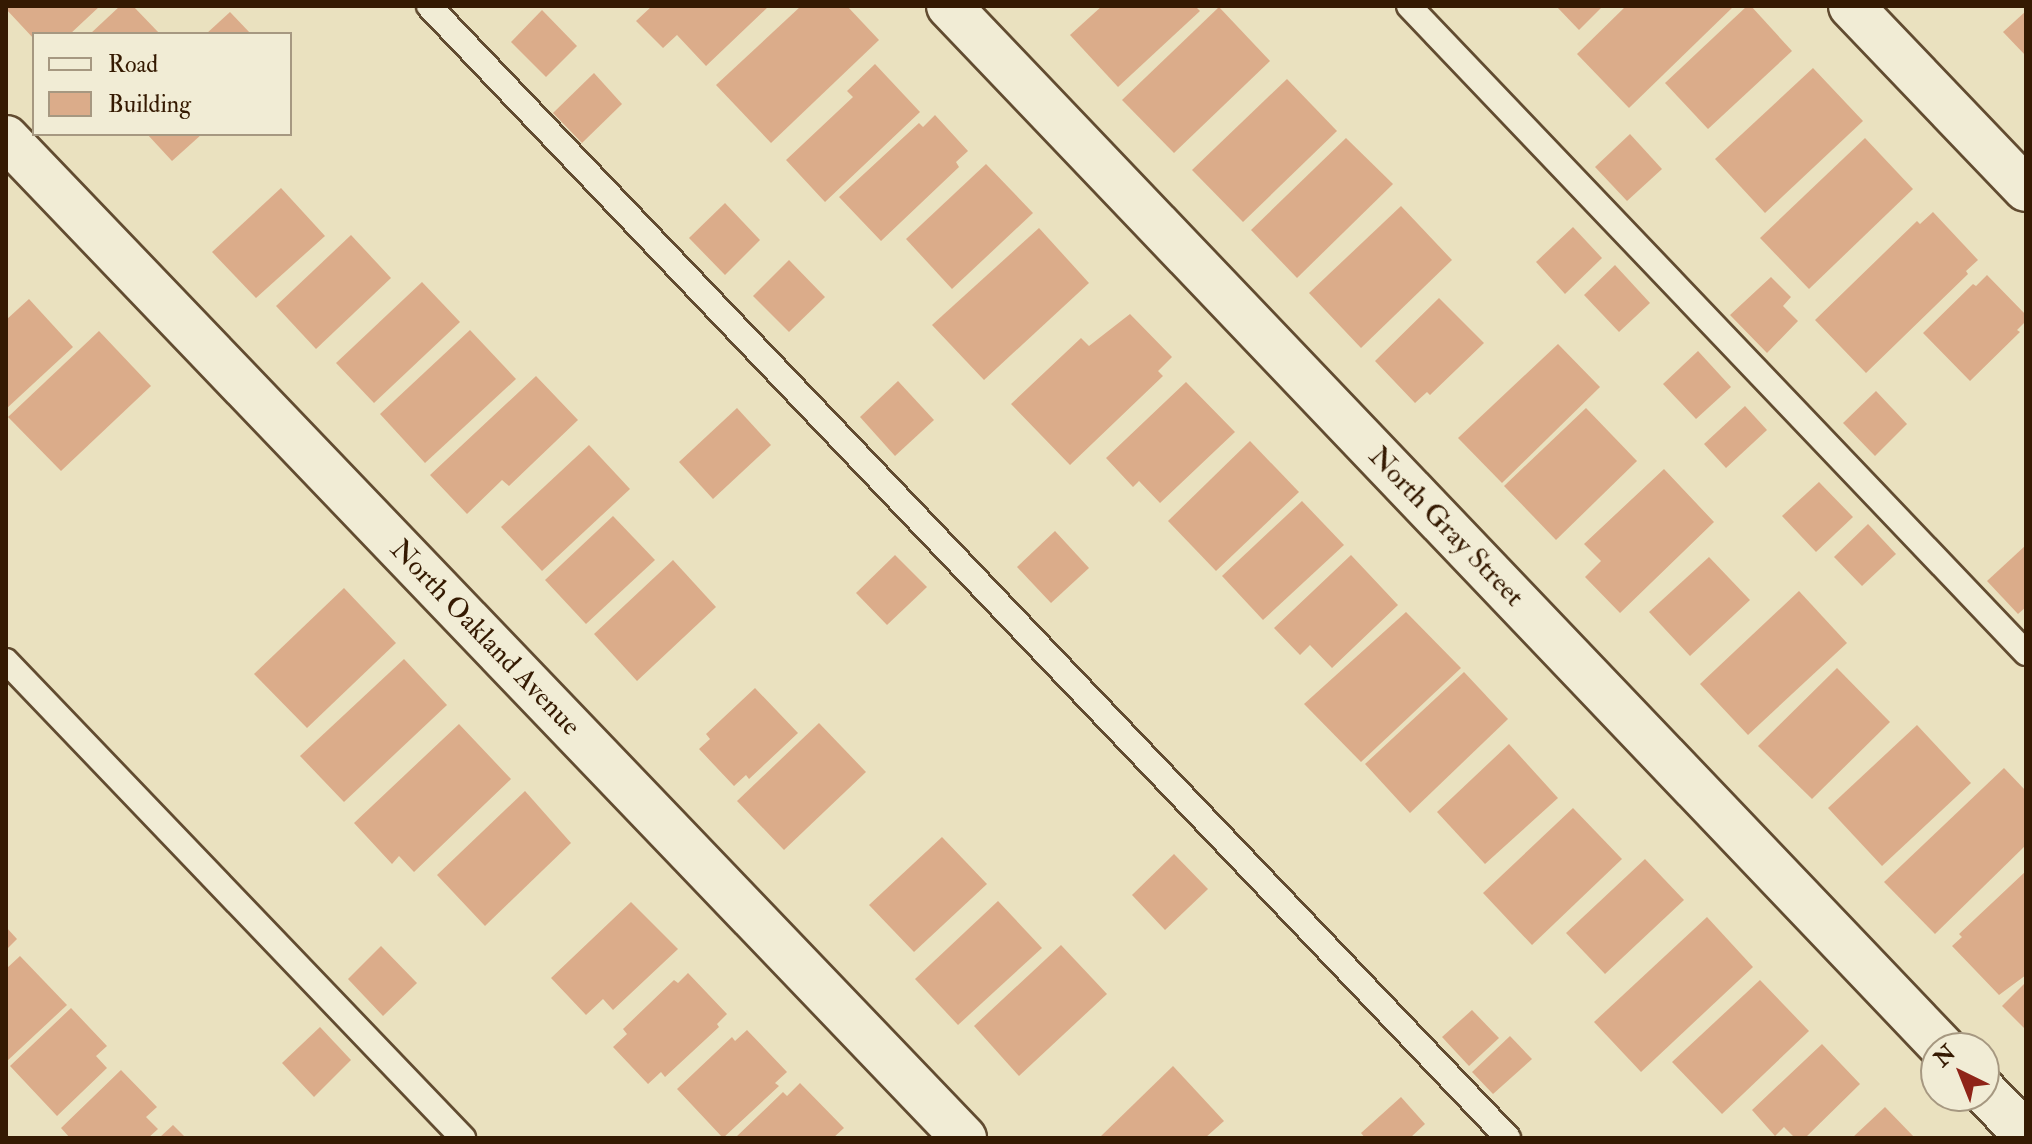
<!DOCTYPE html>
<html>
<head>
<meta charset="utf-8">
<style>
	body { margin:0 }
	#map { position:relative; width:2032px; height:1144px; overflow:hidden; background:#eae1bf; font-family:"IM FELL Double Pica",serif }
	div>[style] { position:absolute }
	.building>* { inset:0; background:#dbac8a }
	.roads { filter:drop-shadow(2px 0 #624c31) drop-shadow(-2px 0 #624c31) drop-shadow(0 2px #624c31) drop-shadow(0 -2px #624c31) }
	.lane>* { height:24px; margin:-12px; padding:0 12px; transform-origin:12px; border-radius:12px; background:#f1ecd5 }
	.street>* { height:44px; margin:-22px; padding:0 22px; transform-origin:22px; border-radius:22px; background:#f1ecd5 }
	span { translate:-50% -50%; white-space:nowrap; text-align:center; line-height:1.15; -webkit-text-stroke:6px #f1ecd5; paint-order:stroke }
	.street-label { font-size:28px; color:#351a02 }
	.frame { position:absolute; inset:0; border:8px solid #351a02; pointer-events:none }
	.legend { position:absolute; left:32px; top:32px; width:260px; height:104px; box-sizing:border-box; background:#f1ecd5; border:2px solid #a69881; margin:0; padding:10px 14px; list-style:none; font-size:24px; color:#351a02 }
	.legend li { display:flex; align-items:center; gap:16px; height:40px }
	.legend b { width:40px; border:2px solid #a69881 }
	.north { position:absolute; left:1920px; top:1032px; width:80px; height:80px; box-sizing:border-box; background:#f1ecd5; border:2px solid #a69881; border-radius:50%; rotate:317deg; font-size:22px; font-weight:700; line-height:32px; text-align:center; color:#351a02 }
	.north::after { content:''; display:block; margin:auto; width:28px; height:36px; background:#8f2418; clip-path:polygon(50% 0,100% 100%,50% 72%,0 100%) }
</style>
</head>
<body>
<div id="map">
	<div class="building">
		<div style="clip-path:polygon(100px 6px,70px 34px,34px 34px,34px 39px,6px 9px,7px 6px)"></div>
		<div style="clip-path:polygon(120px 6px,133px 6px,160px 34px,90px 34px)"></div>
		<div style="clip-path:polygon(652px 6px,769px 6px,706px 66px,677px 35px,663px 48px,636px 21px)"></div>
		<div style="clip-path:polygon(801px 6px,847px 6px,879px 40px,771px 143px,716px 85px)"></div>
		<div style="clip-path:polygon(1102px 6px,1195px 6px,1200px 11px,1118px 87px,1070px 35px)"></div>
		<div style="clip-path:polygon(1556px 6px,1603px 6px,1579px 30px)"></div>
		<div style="clip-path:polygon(1626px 6px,1734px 6px,1629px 108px,1577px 54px)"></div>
		<div style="clip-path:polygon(1747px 6px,1751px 6px,1792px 51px,1708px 129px,1665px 83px)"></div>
		<div style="clip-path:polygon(1219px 7px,1270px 61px,1174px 153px,1122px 100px)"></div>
		<div style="clip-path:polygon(542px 10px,577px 46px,546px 77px,511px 42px)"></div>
		<div style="clip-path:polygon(2026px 11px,2026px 56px,2003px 32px)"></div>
		<div style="clip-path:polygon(230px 12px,251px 34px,206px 34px)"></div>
		<div style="clip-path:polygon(875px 64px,920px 112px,825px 202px,786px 160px,853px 97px,847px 91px)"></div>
		<div style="clip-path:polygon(1813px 68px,1863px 121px,1765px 213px,1715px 159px)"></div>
		<div style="clip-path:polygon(594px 73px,622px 104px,582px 143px,553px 113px)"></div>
		<div style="clip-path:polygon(1287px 79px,1337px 131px,1243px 222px,1192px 170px)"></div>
		<div style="clip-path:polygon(935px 115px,968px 151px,956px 162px,959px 167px,881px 241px,839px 197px,919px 123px,923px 127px)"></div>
		<div style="clip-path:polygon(147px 134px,202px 134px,172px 161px)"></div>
		<div style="clip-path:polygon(1630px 134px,1662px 169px,1627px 201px,1595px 167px)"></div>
		<div style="clip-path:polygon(1346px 138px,1393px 184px,1297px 278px,1251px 230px)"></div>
		<div style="clip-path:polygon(1865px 138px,1913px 189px,1809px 289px,1760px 238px)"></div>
		<div style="clip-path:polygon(986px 164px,1033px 213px,952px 289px,906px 239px)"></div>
		<div style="clip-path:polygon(281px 188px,325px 236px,256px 298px,212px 252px)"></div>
		<div style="clip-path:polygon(725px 203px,760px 240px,725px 275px,689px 238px)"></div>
		<div style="clip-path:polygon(1401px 206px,1452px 260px,1361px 348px,1309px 293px)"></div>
		<div style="clip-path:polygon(1933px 212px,1978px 260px,1966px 271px,1968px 274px,1866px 373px,1815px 320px,1917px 221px,1920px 224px)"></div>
		<div style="clip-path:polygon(1573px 227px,1602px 258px,1565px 294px,1536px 262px)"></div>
		<div style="clip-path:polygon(1039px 228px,1089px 283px,984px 380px,932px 325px)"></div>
		<div style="clip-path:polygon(351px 235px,391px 278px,316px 349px,276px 306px)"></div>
		<div style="clip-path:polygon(789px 260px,825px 297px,789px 332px,753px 296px)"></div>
		<div style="clip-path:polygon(1615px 265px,1650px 303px,1619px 332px,1584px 295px)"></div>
		<div style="clip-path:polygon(1987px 275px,2026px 315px,2026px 321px,2017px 330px,2020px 332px,1970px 381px,1923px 333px,1973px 284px,1976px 286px)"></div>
		<div style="clip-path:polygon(1771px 277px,1791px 297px,1783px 306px,1798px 321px,1767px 353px,1730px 315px)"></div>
		<div style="clip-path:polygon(422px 282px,460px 322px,374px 403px,336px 363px)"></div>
		<div style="clip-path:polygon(1439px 298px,1484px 343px,1430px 395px,1427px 392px,1415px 403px,1375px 361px)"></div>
		<div style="clip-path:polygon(29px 299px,73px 347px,6px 409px,6px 320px)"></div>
		<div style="clip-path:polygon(1130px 314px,1172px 357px,1158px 371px,1163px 376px,1070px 465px,1011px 404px,1081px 338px,1089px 346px)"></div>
		<div style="clip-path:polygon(470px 330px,516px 379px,425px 463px,380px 414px)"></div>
		<div style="clip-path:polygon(99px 331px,151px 386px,61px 471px,8px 417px)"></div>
		<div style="clip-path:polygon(1558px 344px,1600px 387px,1502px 483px,1458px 438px)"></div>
		<div style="clip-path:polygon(1698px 351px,1731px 387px,1696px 419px,1663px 384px)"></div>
		<div style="clip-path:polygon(536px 376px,578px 420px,509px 486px,502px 480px,467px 514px,430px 475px)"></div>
		<div style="clip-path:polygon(898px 381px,934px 420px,895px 456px,860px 417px)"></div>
		<div style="clip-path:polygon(1186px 382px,1235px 432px,1160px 503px,1139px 481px,1133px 487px,1106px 458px)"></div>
		<div style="clip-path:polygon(1876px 391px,1907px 424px,1875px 456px,1843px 423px)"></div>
		<div style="clip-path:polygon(1745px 406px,1767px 430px,1726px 468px,1704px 444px)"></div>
		<div style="clip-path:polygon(737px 408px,771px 445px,713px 499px,679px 462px)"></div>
		<div style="clip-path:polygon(1586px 408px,1637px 461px,1556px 540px,1504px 486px)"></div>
		<div style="clip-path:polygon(1250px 441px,1299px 492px,1216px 571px,1168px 521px)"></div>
		<div style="clip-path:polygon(589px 445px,630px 489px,542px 571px,501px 527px)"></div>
		<div style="clip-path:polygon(1664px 469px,1714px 522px,1620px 613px,1585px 577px,1601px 561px,1584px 544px)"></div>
		<div style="clip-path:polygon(1819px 482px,1853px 517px,1816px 552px,1782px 516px)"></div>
		<div style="clip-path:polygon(1302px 501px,1344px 545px,1263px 620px,1222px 576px)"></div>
		<div style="clip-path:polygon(613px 516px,655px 560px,586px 624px,545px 580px)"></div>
		<div style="clip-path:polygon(1868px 524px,1896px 554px,1862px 586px,1834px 557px)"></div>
		<div style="clip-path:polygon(1055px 531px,1089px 568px,1051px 603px,1017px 567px)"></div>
		<div style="clip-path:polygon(2026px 545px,2026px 607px,2018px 614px,1987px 581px)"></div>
		<div style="clip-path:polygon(895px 555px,927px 587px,887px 625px,856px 593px)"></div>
		<div style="clip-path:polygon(1351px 555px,1398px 605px,1332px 668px,1310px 645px,1300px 655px,1274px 628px)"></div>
		<div style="clip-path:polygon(1709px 557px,1750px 600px,1690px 656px,1649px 612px)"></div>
		<div style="clip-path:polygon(673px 560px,716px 607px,637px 681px,594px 634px)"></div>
		<div style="clip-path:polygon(344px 588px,396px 643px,307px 728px,254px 674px)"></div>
		<div style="clip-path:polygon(1799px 591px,1847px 643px,1748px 735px,1700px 684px)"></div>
		<div style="clip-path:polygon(1406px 612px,1461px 668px,1361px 762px,1304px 704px)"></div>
		<div style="clip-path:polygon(404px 659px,447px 705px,344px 802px,300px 756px)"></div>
		<div style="clip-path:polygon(1837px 668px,1890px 722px,1812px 799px,1758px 746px)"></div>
		<div style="clip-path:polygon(1464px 672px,1508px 719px,1410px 813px,1365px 764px)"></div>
		<div style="clip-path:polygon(755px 688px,798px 733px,749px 779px,746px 775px,734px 786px,699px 749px,710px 739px,706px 734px)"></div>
		<div style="clip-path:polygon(819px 723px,866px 772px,784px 850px,737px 801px)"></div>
		<div style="clip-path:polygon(459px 724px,511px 779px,414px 872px,399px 856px,392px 864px,354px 823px)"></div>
		<div style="clip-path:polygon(1917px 725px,1971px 783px,1882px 866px,1828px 808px)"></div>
		<div style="clip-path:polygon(1509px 744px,1558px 798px,1485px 864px,1437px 812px)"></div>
		<div style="clip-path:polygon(2004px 768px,2026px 791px,2026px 845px,1935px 934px,1884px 882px)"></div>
		<div style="clip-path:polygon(525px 791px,571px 843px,485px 926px,437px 875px)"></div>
		<div style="clip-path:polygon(1573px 808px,1622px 859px,1532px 945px,1483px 893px)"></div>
		<div style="clip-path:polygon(942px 837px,987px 884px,914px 952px,869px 905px)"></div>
		<div style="clip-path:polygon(1174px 854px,1208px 889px,1165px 930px,1132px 895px)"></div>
		<div style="clip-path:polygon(1645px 859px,1684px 900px,1605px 974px,1566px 933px)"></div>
		<div style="clip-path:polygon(2026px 871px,2026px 975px,1999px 995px,1952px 946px,1962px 937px,1959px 934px)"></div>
		<div style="clip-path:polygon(998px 901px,1042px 948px,958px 1025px,915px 979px)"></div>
		<div style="clip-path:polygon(631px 902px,678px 949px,613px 1010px,603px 999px,586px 1015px,551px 978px)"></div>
		<div style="clip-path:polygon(1707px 917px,1753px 967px,1641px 1072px,1594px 1022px)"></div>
		<div style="clip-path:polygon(6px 927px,17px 939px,6px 950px)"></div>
		<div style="clip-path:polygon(1061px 945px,1107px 994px,1019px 1076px,974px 1026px)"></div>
		<div style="clip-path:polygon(381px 946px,417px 983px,383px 1016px,348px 979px)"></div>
		<div style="clip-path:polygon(20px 956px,67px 1005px,6px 1062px,6px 969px)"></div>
		<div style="clip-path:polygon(688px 973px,727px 1014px,717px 1024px,719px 1027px,665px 1077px,661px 1072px,648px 1084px,613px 1047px,627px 1034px,623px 1029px,674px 980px,678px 983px)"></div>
		<div style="clip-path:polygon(1760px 980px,1809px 1031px,1722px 1114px,1672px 1062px)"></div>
		<div style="clip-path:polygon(2026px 982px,2026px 1030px,2002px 1006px)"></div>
		<div style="clip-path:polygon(71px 1008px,107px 1046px,96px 1056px,107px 1068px,57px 1116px,10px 1066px)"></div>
		<div style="clip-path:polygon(1472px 1010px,1499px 1038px,1469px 1066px,1442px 1037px)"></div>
		<div style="clip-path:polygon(320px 1027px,351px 1060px,314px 1097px,282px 1063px)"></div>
		<div style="clip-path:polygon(747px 1030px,787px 1072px,775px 1083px,779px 1086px,723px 1138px,677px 1089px,732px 1037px,735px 1041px)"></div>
		<div style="clip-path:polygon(1510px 1036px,1532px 1059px,1493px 1094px,1472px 1072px)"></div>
		<div style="clip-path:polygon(1822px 1044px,1860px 1084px,1805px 1138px,1795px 1138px,1784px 1127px,1775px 1136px,1752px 1110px)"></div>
		<div style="clip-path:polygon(1173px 1066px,1224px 1121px,1205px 1138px,1099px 1138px)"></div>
		<div style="clip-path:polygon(121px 1070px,157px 1107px,146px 1117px,158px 1129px,148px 1138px,70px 1138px,61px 1128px)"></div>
		<div style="clip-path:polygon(800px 1083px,844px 1128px,833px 1138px,735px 1138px,783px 1092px,787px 1096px)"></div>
		<div style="clip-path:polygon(1401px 1097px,1425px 1124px,1410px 1138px,1365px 1138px,1361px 1133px)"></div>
		<div style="clip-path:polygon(1885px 1107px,1915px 1138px,1852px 1138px)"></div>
		<div style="clip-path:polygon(173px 1125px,186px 1138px,159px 1138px)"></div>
	</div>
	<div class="roads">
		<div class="lane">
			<div style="left:429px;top:6px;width:1564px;rotate:46.37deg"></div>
			<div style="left:1409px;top:6px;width:894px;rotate:46.36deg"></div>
			<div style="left:6px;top:661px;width:661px;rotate:46.23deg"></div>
		</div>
		<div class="street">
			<div style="left:949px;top:6px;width:1440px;rotate:46.35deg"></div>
			<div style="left:1851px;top:6px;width:253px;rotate:46.3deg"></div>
			<div style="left:6px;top:138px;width:1385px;rotate:46.23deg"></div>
			<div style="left:1984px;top:1091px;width:61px;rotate:46.3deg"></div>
		</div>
	</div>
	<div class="street-label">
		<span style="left:1446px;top:527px;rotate:46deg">North Gray Street</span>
		<span style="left:485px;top:638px;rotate:46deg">North Oakland Avenue</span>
	</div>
	<div class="frame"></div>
	<ul class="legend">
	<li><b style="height:10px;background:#f1ecd5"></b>Road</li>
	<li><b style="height:22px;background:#dbac8a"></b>Building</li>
	</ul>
	<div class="north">N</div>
</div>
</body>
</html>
